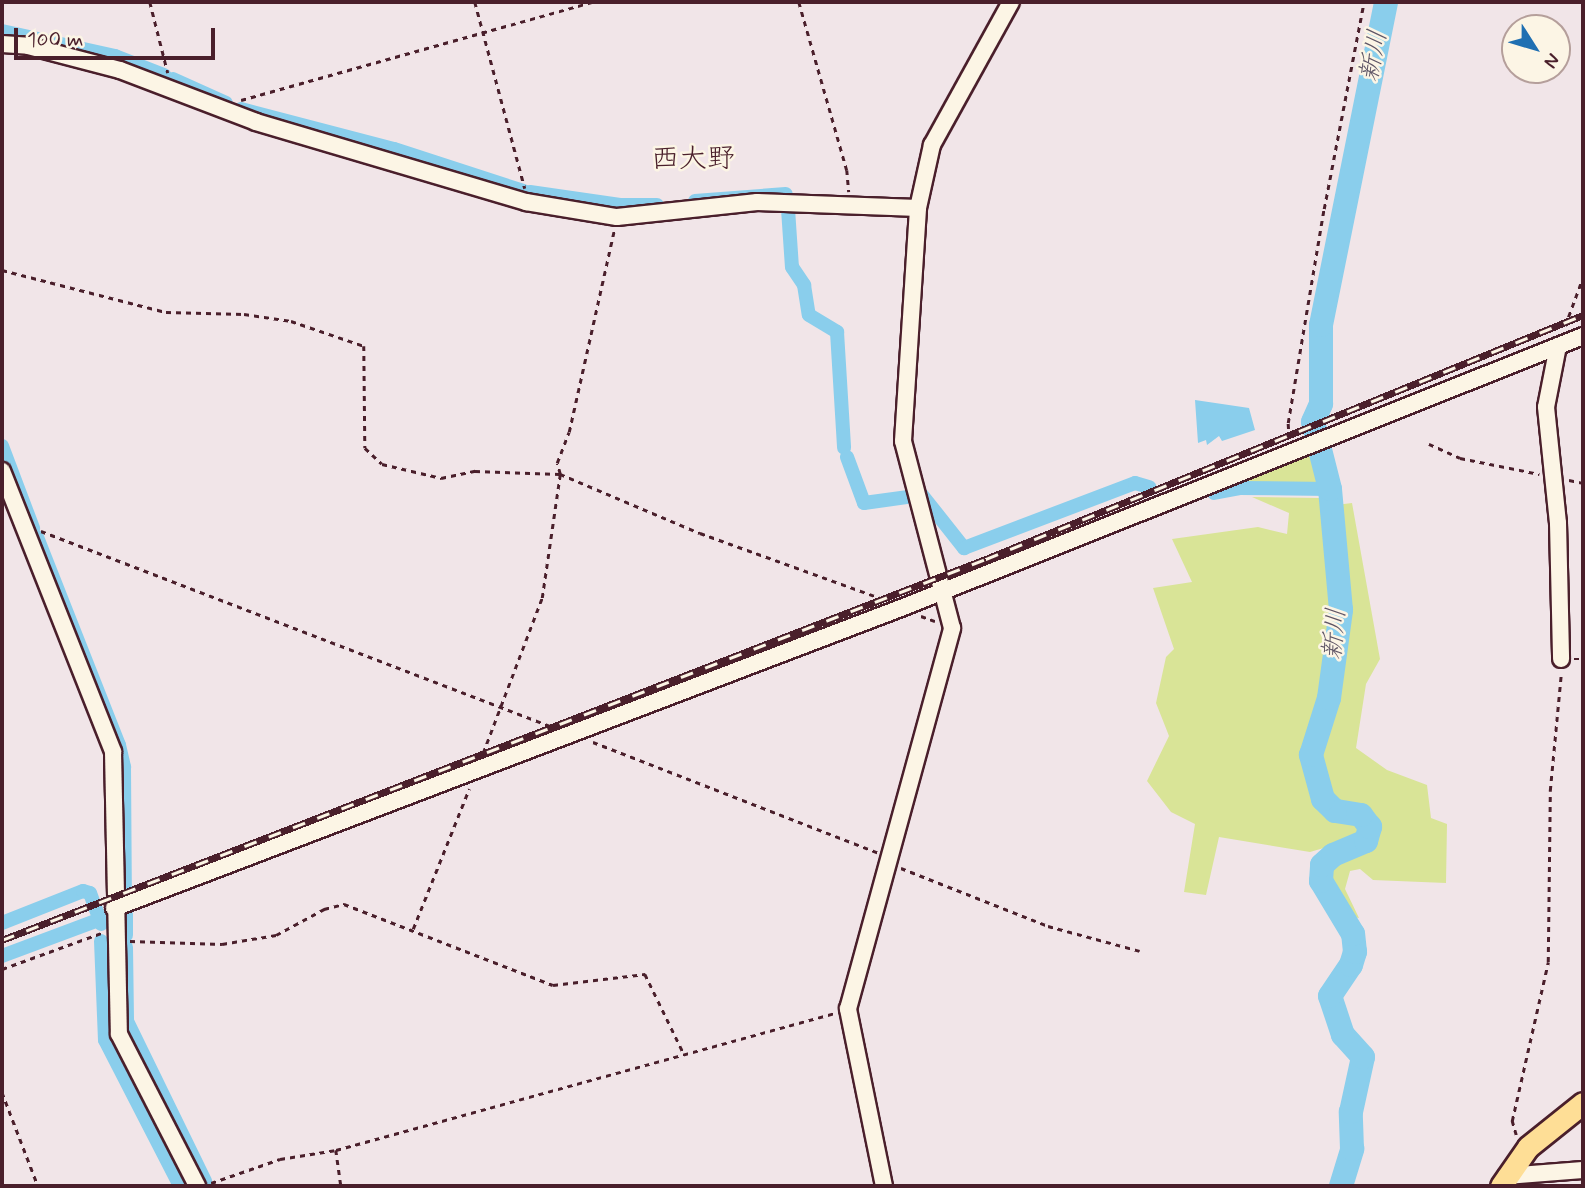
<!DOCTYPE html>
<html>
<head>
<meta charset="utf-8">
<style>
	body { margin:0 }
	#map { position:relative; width:1585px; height:1188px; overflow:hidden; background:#f1e5e8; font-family:Mynerve,"Klee One",sans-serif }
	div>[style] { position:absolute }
	.green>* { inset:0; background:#d9e497 }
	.water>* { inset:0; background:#8aceec }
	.canal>* { height:14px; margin:-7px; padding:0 7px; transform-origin:7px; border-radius:7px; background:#8aceec }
	.river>* { height:24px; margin:-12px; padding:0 12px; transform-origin:12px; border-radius:12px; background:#8aceec }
	.path>* { height:2.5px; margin-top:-1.25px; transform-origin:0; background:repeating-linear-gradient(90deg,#4a1f2b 0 5px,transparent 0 10px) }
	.roads { filter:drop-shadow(2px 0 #4a1f2b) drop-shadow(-2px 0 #4a1f2b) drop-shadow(0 2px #4a1f2b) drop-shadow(0 -2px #4a1f2b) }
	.minor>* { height:16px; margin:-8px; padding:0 8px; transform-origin:8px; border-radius:8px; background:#fcf5e5 }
	.major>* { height:21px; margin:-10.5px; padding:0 10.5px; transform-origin:10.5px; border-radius:10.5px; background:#fede96 }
	.rail>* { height:7px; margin-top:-3.5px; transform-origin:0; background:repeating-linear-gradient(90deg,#fcf5e5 0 13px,#4a1f2b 0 26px); box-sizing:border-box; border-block:2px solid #4a1f2b }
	span { translate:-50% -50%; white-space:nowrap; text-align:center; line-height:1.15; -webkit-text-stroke:5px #fcf5e5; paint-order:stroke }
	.water-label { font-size:26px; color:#5d5465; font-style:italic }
	.quarter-label { font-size:28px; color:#4a1f2b }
	.frame { position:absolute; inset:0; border:4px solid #4a1f2b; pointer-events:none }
	.north { position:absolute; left:1501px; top:14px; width:70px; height:70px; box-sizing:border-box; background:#fcf5e5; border:2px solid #b59f9b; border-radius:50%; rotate:127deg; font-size:19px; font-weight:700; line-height:28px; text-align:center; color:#4a1f2b }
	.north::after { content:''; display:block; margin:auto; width:24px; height:32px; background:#1f6fb2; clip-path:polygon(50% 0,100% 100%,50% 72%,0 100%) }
	.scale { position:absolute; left:14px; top:28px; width:201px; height:32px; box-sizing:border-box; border:4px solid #4a1f2b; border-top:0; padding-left:9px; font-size:21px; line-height:24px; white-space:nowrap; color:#4a1f2b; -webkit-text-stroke:5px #fcf5e5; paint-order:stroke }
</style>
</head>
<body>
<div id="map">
	<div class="green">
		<div style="clip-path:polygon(1314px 454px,1320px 483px,1235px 482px)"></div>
		<div style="clip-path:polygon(1252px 497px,1320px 498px,1331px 620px,1327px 662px,1302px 756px,1324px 813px,1342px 822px,1355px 822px,1361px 832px,1351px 840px,1310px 852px,1219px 837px,1206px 895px,1184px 892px,1195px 824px,1171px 812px,1147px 781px,1169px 736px,1156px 703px,1166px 657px,1174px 649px,1153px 588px,1192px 582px,1172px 539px,1258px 527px,1287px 534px,1289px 513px)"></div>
		<div style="clip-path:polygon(1352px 503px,1380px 659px,1366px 684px,1356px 748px,1387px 770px,1427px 785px,1431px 818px,1447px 824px,1446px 883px,1373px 880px,1360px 869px,1350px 871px,1345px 889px,1359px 918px,1348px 916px,1330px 886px,1329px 868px,1371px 842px,1373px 823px,1364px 813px,1334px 805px,1318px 755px,1346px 645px,1336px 505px)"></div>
	</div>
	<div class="water">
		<div style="clip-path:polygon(1195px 400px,1249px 408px,1255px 430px,1222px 441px,1219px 436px,1207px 445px,1206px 440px,1198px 443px)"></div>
	</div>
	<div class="canal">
		<div style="left:2px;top:31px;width:116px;rotate:12.5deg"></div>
		<div style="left:115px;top:56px;width:53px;rotate:21.2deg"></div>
		<div style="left:173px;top:79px;width:58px;rotate:24.4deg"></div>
		<div style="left:241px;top:109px;width:158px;rotate:14.7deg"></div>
		<div style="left:394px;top:149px;width:136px;rotate:18deg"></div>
		<div style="left:530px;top:192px;width:91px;rotate:8.2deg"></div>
		<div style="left:620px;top:205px;width:37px"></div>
		<div style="left:695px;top:201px;width:91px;rotate:-4.4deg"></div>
		<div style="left:788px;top:209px;width:58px;rotate:86.1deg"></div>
		<div style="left:792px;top:267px;width:22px;rotate:56deg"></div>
		<div style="left:804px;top:285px;width:30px;rotate:81deg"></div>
		<div style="left:809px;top:315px;width:33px;rotate:31deg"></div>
		<div style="left:837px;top:332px;width:116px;rotate:86.5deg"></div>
		<div style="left:2px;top:446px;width:88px;rotate:69.3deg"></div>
		<div style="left:847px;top:457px;width:49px;rotate:69.7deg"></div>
		<div style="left:864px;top:503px;width:43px;rotate:-7.9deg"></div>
		<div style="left:1214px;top:493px;width:26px;rotate:-11deg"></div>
		<div style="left:1240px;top:488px;width:90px;rotate:0.6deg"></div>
		<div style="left:922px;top:495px;width:68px;rotate:51.6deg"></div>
		<div style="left:964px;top:548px;width:183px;rotate:-20.8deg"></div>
		<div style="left:1135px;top:483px;width:15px;rotate:16deg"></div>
		<div style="left:37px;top:537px;width:224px;rotate:68.5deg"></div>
		<div style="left:119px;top:745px;width:23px;rotate:77deg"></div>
		<div style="left:124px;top:767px;width:131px;rotate:89.6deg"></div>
		<div style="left:2px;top:923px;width:87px;rotate:-21.6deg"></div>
		<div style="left:83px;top:891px;width:7px;rotate:16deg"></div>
		<div style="left:90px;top:893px;width:33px;rotate:70deg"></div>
		<div style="left:126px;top:935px;width:21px;rotate:-90deg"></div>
		<div style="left:101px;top:941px;width:99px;rotate:87.7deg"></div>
		<div style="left:105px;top:1040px;width:164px;rotate:62.8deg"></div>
		<div style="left:126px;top:947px;width:74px;rotate:89.2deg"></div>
		<div style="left:127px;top:1021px;width:178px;rotate:64deg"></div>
		<div style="left:2px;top:956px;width:106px;rotate:-20.5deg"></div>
	</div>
	<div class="river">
		<div style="left:1341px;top:1186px;width:39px;rotate:-73deg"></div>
		<div style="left:1352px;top:1149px;width:37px;rotate:-92deg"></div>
		<div style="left:1351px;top:1112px;width:56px;rotate:-77.7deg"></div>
		<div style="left:1363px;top:1057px;width:30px;rotate:-132deg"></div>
		<div style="left:1343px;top:1035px;width:41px;rotate:-108.4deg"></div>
		<div style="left:1330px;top:996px;width:37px;rotate:-56deg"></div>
		<div style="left:1351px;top:965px;width:14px;rotate:-73deg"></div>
		<div style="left:1355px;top:952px;width:18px;rotate:-96deg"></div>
		<div style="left:1353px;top:934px;width:62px;rotate:-121.1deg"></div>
		<div style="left:1321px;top:881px;width:16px;rotate:-86deg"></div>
		<div style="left:1322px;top:865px;width:15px;rotate:-42deg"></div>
		<div style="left:1333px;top:855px;width:36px;rotate:-23deg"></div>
		<div style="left:1366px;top:841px;width:15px;rotate:-74deg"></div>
		<div style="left:1370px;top:827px;width:15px;rotate:-127deg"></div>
		<div style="left:1361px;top:815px;width:26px;rotate:-171deg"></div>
		<div style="left:1335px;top:811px;width:17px;rotate:-135deg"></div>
		<div style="left:1323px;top:799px;width:46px;rotate:-105.3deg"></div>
		<div style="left:1311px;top:755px;width:60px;rotate:-72.5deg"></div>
		<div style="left:1329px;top:698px;width:89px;rotate:-82.2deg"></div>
		<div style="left:1341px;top:610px;width:121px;rotate:-95.2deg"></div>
		<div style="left:1330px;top:489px;width:69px;rotate:-104.2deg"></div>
		<div style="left:1313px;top:422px;width:20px;rotate:-66deg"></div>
		<div style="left:1321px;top:404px;width:79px;rotate:-90deg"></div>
		<div style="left:1321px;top:325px;width:329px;rotate:-78.6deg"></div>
	</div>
	<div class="path">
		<div style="left:150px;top:2px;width:73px;rotate:75.8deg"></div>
		<div style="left:475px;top:2px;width:193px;rotate:75deg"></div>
		<div style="left:799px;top:2px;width:175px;rotate:74.1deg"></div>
		<div style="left:847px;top:170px;width:22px;rotate:85deg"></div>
		<div style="left:241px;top:100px;width:365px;rotate:-15.6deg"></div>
		<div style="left:2px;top:270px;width:169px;rotate:14.4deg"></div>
		<div style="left:166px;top:312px;width:78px;rotate:1.5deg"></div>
		<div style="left:244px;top:314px;width:48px;rotate:8.5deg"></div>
		<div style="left:291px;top:321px;width:77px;rotate:18.9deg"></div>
		<div style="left:364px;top:346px;width:102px;rotate:89.4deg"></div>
		<div style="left:365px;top:448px;width:23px;rotate:43deg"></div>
		<div style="left:382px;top:464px;width:61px;rotate:13.3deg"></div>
		<div style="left:441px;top:478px;width:35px;rotate:-12deg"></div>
		<div style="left:475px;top:471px;width:85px;rotate:2deg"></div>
		<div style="left:560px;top:474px;width:152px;rotate:22.9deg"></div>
		<div style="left:700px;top:533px;width:195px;rotate:19.8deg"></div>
		<div style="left:1565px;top:326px;width:52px;rotate:-69.8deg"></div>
		<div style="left:1289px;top:439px;width:16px;rotate:-94deg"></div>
		<div style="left:1288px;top:423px;width:217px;rotate:-80.5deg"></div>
		<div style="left:1324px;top:209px;width:211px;rotate:-79.1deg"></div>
		<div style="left:1429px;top:444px;width:34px;rotate:24deg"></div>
		<div style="left:1460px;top:458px;width:81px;rotate:11.4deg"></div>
		<div style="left:1569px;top:480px;width:14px;rotate:12deg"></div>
		<div style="left:41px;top:531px;width:545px;rotate:20.96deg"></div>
		<div style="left:921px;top:616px;width:15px;rotate:20deg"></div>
		<div style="left:1574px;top:659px;width:9px"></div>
		<div style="left:593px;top:742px;width:305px;rotate:21.2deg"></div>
		<div style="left:483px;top:753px;width:166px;rotate:-69.2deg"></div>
		<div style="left:542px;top:598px;width:125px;rotate:-81.7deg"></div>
		<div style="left:560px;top:474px;width:11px;rotate:-105deg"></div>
		<div style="left:557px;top:463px;width:33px;rotate:-69deg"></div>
		<div style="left:569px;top:432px;width:207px;rotate:-77.4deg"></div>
		<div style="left:901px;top:868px;width:158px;rotate:21.5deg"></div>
		<div style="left:1048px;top:926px;width:95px;rotate:15.2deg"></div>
		<div style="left:413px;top:929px;width:151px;rotate:-68.2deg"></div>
		<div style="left:130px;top:941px;width:92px;rotate:1.9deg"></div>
		<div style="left:222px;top:944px;width:55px;rotate:-9.5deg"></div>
		<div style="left:276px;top:935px;width:55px;rotate:-28.4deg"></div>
		<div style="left:324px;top:909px;width:21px;rotate:-14deg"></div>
		<div style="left:344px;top:904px;width:224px;rotate:21.2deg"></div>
		<div style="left:553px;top:985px;width:93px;rotate:-6.8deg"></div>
		<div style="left:645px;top:974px;width:87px;rotate:64deg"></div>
		<div style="left:2px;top:969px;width:109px;rotate:-19.9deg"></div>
		<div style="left:2px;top:1092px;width:101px;rotate:69deg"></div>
		<div style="left:1516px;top:1135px;width:15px;rotate:-106deg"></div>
		<div style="left:1512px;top:1121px;width:163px;rotate:-77.2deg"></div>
		<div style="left:1548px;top:962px;width:171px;rotate:-89.3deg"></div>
		<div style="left:1550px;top:791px;width:118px;rotate:-84.6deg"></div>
		<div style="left:336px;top:1150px;width:36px;rotate:82deg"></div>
		<div style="left:211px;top:1183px;width:73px;rotate:-19.2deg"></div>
		<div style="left:280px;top:1159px;width:57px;rotate:-9.1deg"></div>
		<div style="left:336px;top:1150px;width:517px;rotate:-15.35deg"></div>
	</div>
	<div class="roads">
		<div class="minor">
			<div style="left:2px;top:44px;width:26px;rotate:4deg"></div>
			<div style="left:28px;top:46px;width:95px;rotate:14.6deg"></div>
			<div style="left:120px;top:70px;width:146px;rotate:20.9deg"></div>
			<div style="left:256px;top:122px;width:282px;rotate:16.5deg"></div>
			<div style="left:526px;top:202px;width:92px;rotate:9.4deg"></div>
			<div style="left:617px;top:217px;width:141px;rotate:-6.1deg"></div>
			<div style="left:757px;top:202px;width:161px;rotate:2.1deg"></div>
			<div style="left:1558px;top:346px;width:62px;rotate:101.1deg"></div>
			<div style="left:1546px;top:407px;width:117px;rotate:84.1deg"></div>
			<div style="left:1558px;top:523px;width:136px;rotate:88.7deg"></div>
			<div style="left:2px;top:471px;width:302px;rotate:68.4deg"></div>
			<div style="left:113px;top:752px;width:282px;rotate:88.8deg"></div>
			<div style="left:119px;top:1034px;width:171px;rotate:62.8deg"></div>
			<div style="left:114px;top:908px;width:842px;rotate:-20.87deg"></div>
			<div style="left:901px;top:608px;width:734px;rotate:-21.74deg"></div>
			<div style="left:1506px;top:1176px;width:77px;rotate:-4.5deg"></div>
			<div style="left:884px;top:1186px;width:181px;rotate:-101.5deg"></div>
			<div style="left:848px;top:1009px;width:395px;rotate:-74.7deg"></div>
			<div style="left:952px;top:628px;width:193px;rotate:-104.7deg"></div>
			<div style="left:903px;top:441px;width:233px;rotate:-86.3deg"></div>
			<div style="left:918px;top:208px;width:65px;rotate:-77.5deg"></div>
			<div style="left:932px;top:145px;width:163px;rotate:-61.1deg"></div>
		</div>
		<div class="major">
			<div style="left:1501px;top:1186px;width:47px;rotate:-55.3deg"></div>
			<div style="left:1528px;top:1147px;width:70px;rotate:-38.7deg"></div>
		</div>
	</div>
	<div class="rail">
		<div style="left:2px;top:940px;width:1055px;rotate:-21.17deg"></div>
		<div style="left:986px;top:559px;width:645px;rotate:-22.23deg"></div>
	</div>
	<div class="water-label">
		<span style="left:1375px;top:56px;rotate:-79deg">新川</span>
		<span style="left:1336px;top:634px;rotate:-85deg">新川</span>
	</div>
	<div class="quarter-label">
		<span style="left:693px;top:160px">西大野</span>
	</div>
	<div class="frame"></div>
	<div class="north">N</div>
	<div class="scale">100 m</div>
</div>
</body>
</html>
